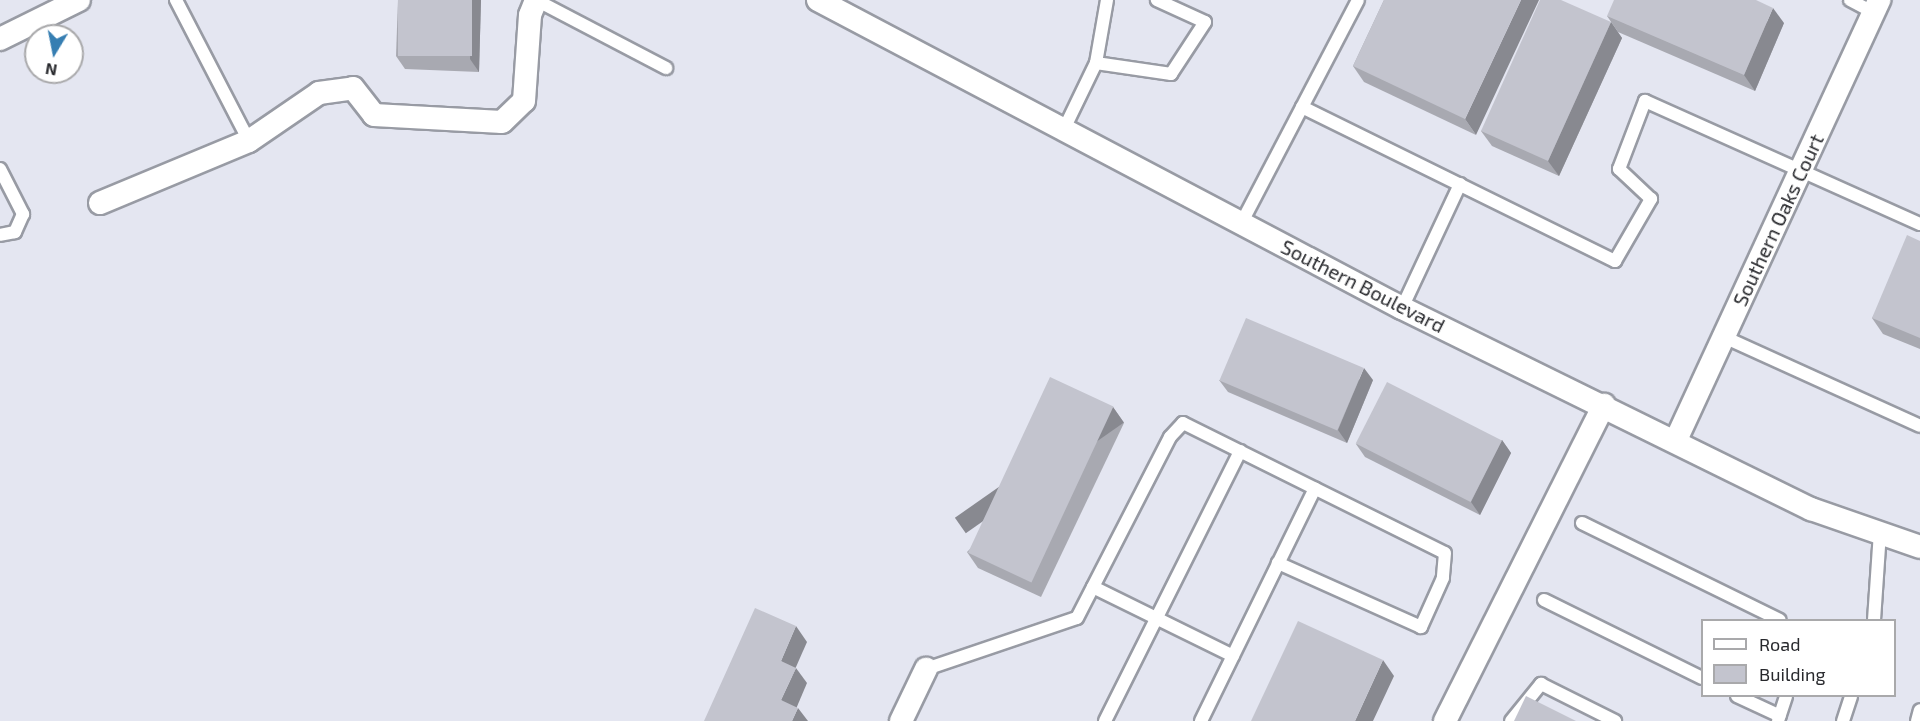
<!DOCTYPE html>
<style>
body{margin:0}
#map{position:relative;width:1920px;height:721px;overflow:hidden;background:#e4e6f1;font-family:"Exo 2",sans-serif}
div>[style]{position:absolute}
.roads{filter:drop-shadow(2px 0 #989ba4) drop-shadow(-2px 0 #989ba4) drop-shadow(0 2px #989ba4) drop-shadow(0 -2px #989ba4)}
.service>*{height:12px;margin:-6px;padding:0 6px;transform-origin:6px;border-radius:6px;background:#fff}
.minor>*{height:22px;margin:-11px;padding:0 11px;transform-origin:11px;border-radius:11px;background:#fff}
.wall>*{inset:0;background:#a8a9b1}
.shaded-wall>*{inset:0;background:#888990;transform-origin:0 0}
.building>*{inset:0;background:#c3c4ce;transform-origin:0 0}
span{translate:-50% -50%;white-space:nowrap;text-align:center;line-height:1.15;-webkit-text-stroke:4.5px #fff;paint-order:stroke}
.street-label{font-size:20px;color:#27282c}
.legend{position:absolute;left:1701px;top:619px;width:195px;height:78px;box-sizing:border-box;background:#fff;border:2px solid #a9a9ab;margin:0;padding:8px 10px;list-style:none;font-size:18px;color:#27282c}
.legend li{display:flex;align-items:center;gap:12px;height:30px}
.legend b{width:30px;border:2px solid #a9a9ab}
.north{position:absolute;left:24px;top:24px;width:60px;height:60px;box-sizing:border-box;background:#fff;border:2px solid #a9a9ab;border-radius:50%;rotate:190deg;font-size:16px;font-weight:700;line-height:24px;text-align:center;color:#27282c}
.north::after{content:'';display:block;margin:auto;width:21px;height:27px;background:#367eb2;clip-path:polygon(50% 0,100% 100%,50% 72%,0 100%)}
</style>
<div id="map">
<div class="roads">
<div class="service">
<i style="left:176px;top:0;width:159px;rotate:62.6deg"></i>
<i style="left:536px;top:0;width:147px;rotate:27.6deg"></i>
<i style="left:1850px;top:0;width:26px;rotate:28deg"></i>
<i style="left:1096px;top:63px;width:76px;rotate:8.3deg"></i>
<i style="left:1171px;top:74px;width:62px;rotate:-56.8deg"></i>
<i style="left:1205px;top:22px;width:53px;rotate:-155.4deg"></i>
<i style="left:1302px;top:107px;width:349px;rotate:26.2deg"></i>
<i style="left:1615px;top:261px;width:72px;rotate:-59.9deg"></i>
<i style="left:1651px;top:199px;width:44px;rotate:-136.8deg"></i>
<i style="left:1619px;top:169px;width:73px;rotate:-69.1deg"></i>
<i style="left:1645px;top:101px;width:301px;rotate:24.1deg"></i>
<i style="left:1065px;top:127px;width:71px;rotate:-64.2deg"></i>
<i style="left:1096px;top:63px;width:64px;rotate:-80.1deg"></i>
<i style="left:0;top:169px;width:51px;rotate:62.9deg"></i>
<i style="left:23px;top:214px;width:20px;rotate:114deg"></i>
<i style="left:15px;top:232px;width:15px;rotate:169deg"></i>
<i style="left:1242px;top:222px;width:250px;rotate:-62.4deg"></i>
<i style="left:1402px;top:308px;width:137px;rotate:-64.9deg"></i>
<i style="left:1724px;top:337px;width:215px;rotate:24.4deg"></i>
<i style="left:1582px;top:523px;width:220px;rotate:26.1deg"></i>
<i style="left:1093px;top:587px;width:156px;rotate:26.2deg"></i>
<i style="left:1544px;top:600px;width:176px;rotate:26.3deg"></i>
<i style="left:1874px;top:620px;width:87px;rotate:-86.1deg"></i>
<i style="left:926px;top:669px;width:159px;rotate:-18.7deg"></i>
<i style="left:1077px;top:618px;width:203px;rotate:-62.8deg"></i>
<i style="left:1170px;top:437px;width:19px;rotate:-47deg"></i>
<i style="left:1183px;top:423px;width:292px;rotate:26.4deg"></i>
<i style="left:1445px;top:553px;width:25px;rotate:95deg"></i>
<i style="left:1443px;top:578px;width:54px;rotate:114.2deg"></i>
<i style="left:1421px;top:627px;width:157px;rotate:-155.9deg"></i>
<i style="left:1737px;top:696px;width:47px;rotate:24.9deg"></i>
<i style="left:1105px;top:721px;width:302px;rotate:-63.4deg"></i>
<i style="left:1201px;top:721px;width:259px;rotate:-63.9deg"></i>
<i style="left:1511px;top:721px;width:48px;rotate:-51deg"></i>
<i style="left:1541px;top:684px;width:83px;rotate:26.6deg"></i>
<i style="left:1778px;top:721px;width:26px;rotate:-72deg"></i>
<i style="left:1843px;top:721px;width:26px;rotate:-72deg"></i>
<i style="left:1917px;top:721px;width:11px;rotate:-75deg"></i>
</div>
<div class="minor">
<i style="left:818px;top:0;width:660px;rotate:27.81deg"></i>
<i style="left:1402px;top:308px;width:456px;rotate:26.2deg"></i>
<i style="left:1811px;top:509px;width:115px;rotate:19.2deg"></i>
<i style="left:0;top:39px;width:88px;rotate:-26.3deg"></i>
<i style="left:100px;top:203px;width:161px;rotate:-22.6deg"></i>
<i style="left:249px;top:141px;width:85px;rotate:-34.4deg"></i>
<i style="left:319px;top:93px;width:34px;rotate:-8deg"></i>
<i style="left:353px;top:88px;width:34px;rotate:52deg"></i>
<i style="left:374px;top:115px;width:128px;rotate:3.1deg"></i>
<i style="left:502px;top:122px;width:30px;rotate:-44deg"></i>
<i style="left:524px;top:101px;width:86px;rotate:-86deg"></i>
<i style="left:530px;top:15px;width:16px;rotate:-68deg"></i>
<i style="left:1676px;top:440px;width:485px;rotate:-65.2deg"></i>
<i style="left:901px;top:721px;width:58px;rotate:-64.3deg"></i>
<i style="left:1445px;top:721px;width:354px;rotate:-63.3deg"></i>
</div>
</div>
<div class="wall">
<i style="clip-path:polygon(398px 0,481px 0,479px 72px,405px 69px,396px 56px)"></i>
<i style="clip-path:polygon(1384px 0,1476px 135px,1364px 82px,1353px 66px)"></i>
<i style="clip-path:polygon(1607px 16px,1784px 23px,1755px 91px,1618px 32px)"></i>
<i style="clip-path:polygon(1611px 22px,1622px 38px,1559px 176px,1492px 146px,1481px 131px)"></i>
<i style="clip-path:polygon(1920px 241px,1920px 349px,1883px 334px,1872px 318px)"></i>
<i style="clip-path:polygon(1219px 380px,1373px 380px,1347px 443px,1228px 392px)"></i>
<i style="clip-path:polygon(1113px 407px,1124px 423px,1041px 597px,978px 568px,967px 552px)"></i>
<i style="clip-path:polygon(1502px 440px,1511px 453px,1480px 515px,1365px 457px,1356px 444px)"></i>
</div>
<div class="shaded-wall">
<i style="clip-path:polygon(472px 0,481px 0,479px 72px,470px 59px)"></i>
<i style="clip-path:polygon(1521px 0,1539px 0,1476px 135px,1465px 119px)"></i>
<i style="clip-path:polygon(1773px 8px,1784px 23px,1755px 91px,1744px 75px)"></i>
<i style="clip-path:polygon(1611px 22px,1622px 38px,1559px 176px,1548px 161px)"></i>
<i style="clip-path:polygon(1364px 368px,1373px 380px,1347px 443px,1338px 430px)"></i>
<i style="left:1113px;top:407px;width:19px;height:193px;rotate:55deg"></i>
<i style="clip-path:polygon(1502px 440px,1511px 453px,1480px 515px,1471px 502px)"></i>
<i style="clip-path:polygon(796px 626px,807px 642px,792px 676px,781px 661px)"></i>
<i style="clip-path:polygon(1383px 660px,1394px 676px,1373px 721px,1355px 721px)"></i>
<i style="clip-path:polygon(796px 668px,807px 683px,793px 716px,781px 700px)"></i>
<i style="clip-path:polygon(798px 708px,808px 721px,792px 721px)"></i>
</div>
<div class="building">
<i style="left:398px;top:0;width:74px;height:56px"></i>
<i style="clip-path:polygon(1384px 0,1521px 0,1465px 119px,1353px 66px)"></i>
<i style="clip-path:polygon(1540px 0,1561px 0,1611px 22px,1548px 161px,1481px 131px)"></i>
<i style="clip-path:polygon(1614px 0,1756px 0,1773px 8px,1744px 75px,1607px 16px)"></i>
<i style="clip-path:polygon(1907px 235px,1920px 241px,1920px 338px,1872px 318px)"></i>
<i style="left:1246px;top:318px;width:128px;height:68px;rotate:23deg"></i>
<i style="left:1050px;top:377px;width:70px;height:194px;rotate:25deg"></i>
<i style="left:1387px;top:382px;width:129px;height:69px;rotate:27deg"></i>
<i style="clip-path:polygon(755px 608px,796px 626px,781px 661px,796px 668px,781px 700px,798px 708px,792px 721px,704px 721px)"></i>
<i style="clip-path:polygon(1298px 621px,1383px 660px,1355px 721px,1251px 721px)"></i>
<i style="clip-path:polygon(1526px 696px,1576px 721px,1514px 721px)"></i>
</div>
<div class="street-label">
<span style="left:1778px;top:220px;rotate:-65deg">Southern Oaks Court</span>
<span style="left:1363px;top:286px;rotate:27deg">Southern Boulevard</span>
</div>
<ul class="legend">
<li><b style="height:8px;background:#fff"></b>Road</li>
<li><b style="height:16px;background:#c3c4ce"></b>Building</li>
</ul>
<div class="north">N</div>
</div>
